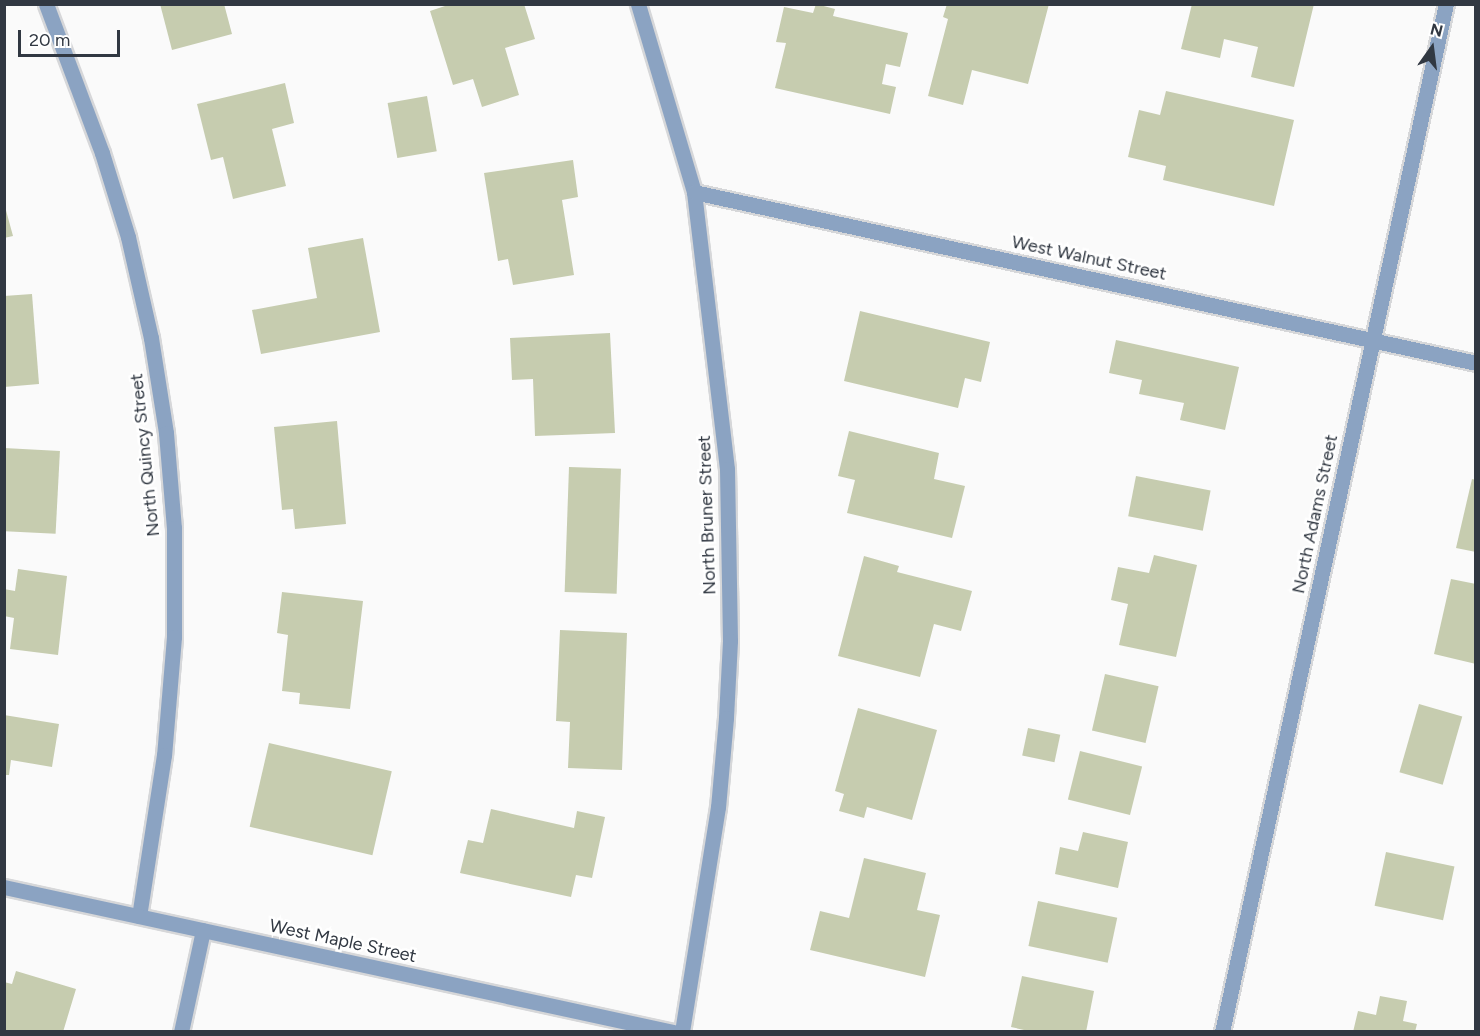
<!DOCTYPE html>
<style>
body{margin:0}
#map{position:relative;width:1480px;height:1036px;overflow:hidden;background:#fafafa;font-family:Figtree,sans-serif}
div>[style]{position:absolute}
.building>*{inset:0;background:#c6ccaf;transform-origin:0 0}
.roads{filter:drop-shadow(2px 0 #d6d7d9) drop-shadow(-2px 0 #d6d7d9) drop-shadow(0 2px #d6d7d9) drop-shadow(0 -2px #d6d7d9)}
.street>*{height:15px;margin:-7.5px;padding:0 7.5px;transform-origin:7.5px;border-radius:7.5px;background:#8ba3c2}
span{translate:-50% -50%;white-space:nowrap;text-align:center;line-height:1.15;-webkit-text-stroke:5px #fff;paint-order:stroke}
.street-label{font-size:18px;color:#313842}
.frame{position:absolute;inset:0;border:6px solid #313842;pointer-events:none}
.north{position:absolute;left:1402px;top:18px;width:60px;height:60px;-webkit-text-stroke:4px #fff;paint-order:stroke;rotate:14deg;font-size:16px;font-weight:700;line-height:24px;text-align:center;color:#313842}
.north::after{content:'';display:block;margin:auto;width:21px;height:27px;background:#313842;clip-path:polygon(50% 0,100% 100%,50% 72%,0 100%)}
.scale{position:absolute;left:18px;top:30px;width:102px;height:27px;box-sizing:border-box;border:3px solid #313842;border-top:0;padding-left:8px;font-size:18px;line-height:21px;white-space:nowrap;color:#313842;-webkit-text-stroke:4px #fff;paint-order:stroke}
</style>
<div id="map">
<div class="building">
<i style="clip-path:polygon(160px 4px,224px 4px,232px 34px,172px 50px)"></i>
<i style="clip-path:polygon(451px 4px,524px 4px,535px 39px,505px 48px,519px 95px,482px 107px,473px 79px,453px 85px,430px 11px)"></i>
<i style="clip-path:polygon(816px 4px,835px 9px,833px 16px,908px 33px,900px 67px,886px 64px,882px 84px,896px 87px,890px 114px,775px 88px,786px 43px,776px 42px,784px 7px,813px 13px)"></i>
<i style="clip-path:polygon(947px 4px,1049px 4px,1028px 84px,972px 70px,963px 105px,928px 96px,948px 19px,943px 17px)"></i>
<i style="clip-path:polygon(1192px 4px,1314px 4px,1294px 87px,1251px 77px,1258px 47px,1224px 39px,1220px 58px,1181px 49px)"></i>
<i style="clip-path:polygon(285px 83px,294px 123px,272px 129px,286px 186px,233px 199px,223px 157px,211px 160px,197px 104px)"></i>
<i style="clip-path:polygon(1166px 91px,1294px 120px,1274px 206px,1163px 180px,1166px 166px,1128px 157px,1139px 110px,1160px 115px)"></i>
<i style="left:427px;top:96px;width:56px;height:40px;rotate:80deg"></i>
<i style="clip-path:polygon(573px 160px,578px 197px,562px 200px,574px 275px,513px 285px,508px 259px,498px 261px,484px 173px)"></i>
<i style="clip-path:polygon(4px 203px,13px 236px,4px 238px)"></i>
<i style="clip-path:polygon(363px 238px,380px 332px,261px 354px,252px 310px,317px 298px,308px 248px)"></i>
<i style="clip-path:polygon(32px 294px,39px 384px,4px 387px,4px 296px)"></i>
<i style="clip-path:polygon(860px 311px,990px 342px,981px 382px,965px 378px,958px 408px,844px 381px)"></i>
<i style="clip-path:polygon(610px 333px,615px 433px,535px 436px,533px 379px,512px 380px,510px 338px)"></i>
<i style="clip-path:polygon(1116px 340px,1239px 367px,1225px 430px,1180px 420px,1184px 403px,1139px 394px,1142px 380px,1109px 373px)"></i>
<i style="clip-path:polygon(337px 421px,346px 524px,295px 529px,293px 509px,282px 510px,274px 427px)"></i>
<i style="clip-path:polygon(849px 431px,939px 453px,934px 479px,965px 486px,952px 538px,847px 513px,855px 480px,838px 476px)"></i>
<i style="left:4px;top:448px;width:56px;height:83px;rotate:3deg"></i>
<i style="left:569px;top:467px;width:52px;height:125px;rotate:2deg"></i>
<i style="left:1136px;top:476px;width:76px;height:41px;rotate:11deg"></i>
<i style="clip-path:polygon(1472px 479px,1476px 480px,1476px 552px,1456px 548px)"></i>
<i style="clip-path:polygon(1154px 555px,1197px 565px,1176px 657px,1119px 645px,1128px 604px,1111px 600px,1118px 567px,1149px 573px)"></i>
<i style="clip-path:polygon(864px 556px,899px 566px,897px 572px,972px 591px,961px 631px,934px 624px,920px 677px,838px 656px)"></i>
<i style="clip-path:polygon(18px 569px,67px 576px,58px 655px,10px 649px,14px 618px,4px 616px,4px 589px,15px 591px)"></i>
<i style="clip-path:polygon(1451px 579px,1476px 584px,1476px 664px,1434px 654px)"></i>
<i style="clip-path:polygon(282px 592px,363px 601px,350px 709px,299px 704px,300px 693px,282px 691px,288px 635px,277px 633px)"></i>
<i style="clip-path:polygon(560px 630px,627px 633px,622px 770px,568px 768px,570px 722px,556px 721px)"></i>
<i style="left:1105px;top:674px;width:55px;height:58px;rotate:13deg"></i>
<i style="left:1419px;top:704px;width:45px;height:71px;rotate:16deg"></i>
<i style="clip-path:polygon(858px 708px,937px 730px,912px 820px,867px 807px,864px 818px,839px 811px,844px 794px,835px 791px)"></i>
<i style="clip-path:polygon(4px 715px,59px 724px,52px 767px,11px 760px,9px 775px,4px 775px)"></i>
<i style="left:1028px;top:728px;width:33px;height:28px;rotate:12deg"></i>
<i style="left:269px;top:743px;width:126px;height:86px;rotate:13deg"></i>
<i style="left:1080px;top:751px;width:64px;height:50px;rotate:14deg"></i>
<i style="clip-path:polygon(491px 809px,574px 828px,577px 811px,605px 817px,592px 878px,576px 875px,571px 897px,460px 873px,468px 840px,483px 843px)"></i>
<i style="clip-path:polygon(1083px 832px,1128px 842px,1118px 888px,1055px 874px,1060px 847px,1078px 851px)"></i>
<i style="left:1386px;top:852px;width:70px;height:55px;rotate:12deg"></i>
<i style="clip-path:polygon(864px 858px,926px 873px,917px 910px,940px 915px,925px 977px,810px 950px,820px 911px,849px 918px)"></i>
<i style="left:1038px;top:901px;width:81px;height:46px;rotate:12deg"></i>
<i style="clip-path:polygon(16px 971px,76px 989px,63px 1032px,4px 1032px,4px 982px,12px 984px)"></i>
<i style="clip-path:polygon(1022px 976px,1094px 991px,1086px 1032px,1033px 1032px,1011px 1027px)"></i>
<i style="clip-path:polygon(1380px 996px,1407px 1001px,1403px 1021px,1417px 1024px,1415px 1032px,1353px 1032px,1358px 1011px,1376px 1015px)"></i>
</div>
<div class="roads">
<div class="street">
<i style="left:46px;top:4px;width:159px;rotate:69.4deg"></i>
<i style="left:102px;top:153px;width:88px;rotate:72.8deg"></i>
<i style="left:128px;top:237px;width:104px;rotate:77.2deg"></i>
<i style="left:151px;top:338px;width:96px;rotate:81deg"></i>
<i style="left:166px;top:433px;width:95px;rotate:85.2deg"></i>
<i style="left:174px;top:528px;width:109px;rotate:90deg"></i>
<i style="left:174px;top:637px;width:118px;rotate:94.8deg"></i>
<i style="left:164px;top:755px;width:163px;rotate:98.8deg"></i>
<i style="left:638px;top:4px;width:196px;rotate:73.4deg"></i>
<i style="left:694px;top:192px;width:279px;rotate:83.2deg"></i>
<i style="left:727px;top:469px;width:172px;rotate:89deg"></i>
<i style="left:730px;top:641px;width:77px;rotate:93deg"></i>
<i style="left:726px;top:718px;width:89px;rotate:95.1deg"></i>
<i style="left:718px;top:807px;width:228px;rotate:99.1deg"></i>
<i style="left:694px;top:192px;width:800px;rotate:12.33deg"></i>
<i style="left:4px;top:887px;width:685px;rotate:12.23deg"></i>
<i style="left:181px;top:1032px;width:104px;rotate:-77.8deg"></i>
<i style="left:1222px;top:1032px;width:1052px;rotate:-77.71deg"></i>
</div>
</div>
<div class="street-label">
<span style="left:1089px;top:258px;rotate:12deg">West Walnut Street</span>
<span style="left:145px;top:455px;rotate:-96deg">North Quincy Street</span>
<span style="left:1315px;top:514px;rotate:-78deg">North Adams Street</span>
<span style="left:707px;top:515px;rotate:-92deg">North Bruner Street</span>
<span style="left:343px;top:941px;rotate:12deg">West Maple Street</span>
</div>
<div class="frame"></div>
<div class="north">N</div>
<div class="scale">20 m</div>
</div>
